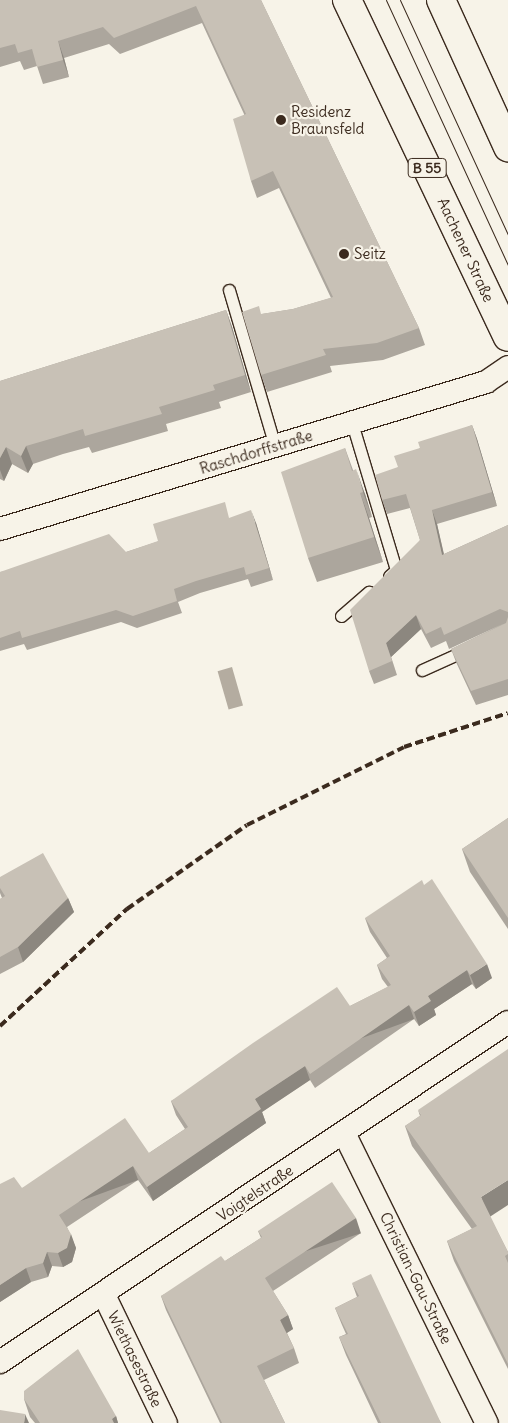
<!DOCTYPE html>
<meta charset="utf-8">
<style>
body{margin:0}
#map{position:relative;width:508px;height:1423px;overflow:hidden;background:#f7f3e8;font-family:Delius,sans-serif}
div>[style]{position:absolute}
.water>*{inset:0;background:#b4aca0;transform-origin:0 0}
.roads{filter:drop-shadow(1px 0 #3b2a1e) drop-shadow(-1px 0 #3b2a1e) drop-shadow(0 1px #3b2a1e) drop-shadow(0 -1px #3b2a1e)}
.lane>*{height:11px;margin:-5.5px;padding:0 5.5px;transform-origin:5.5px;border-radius:5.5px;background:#f7f3e8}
.street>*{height:22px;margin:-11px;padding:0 11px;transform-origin:11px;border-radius:11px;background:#f7f3e8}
.primary>*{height:28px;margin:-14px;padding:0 14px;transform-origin:14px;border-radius:14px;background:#f7f3e8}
.tram>*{height:1px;margin:-0.5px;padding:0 0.5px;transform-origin:0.5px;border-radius:0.5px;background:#3b2a1e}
.rail>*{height:4px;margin-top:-2px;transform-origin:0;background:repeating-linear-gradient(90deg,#3b2a1e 0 8px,transparent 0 12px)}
.wall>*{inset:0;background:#aca69d}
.shaded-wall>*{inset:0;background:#8c877f;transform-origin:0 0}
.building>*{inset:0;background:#c8c1b6}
.dots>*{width:14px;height:14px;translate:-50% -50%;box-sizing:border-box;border:2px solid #f7f3e8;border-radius:50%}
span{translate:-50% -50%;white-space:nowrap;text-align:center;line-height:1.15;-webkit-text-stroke:4.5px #f7f3e8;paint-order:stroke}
.shield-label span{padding:1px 4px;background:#f7f3e8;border:1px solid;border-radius:4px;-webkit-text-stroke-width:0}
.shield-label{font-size:14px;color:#3b2a1e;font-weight:700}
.poi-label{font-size:15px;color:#3b2a1e}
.left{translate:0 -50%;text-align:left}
.street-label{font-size:15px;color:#3b2a1e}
</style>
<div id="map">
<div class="water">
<i style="left:232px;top:667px;width:40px;height:15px;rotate:74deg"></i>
</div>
<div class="roads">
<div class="lane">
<i style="left:229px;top:290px;width:163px;rotate:73.6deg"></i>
<i style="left:352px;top:423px;width:153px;rotate:73.3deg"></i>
<i style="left:396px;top:570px;width:9px;rotate:139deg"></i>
<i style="left:341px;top:616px;width:37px;rotate:-41deg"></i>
<i style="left:422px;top:670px;width:48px;rotate:-24.4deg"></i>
</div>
<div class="street">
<i style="left:0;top:529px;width:508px;rotate:-16.83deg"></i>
<i style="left:486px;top:382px;width:27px;rotate:-34deg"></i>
<i style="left:344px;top:1133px;width:323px;rotate:63.8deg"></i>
<i style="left:104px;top:1295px;width:142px;rotate:64.2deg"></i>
<i style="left:0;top:1362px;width:611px;rotate:-33.79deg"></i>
</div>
<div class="primary">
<i style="left:347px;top:0;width:373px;rotate:64.5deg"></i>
<i style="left:441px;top:0;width:162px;rotate:65.5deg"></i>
</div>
</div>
<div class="tram">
<i style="left:386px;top:0;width:292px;rotate:65.3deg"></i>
<i style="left:400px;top:0;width:259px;rotate:65.3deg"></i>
</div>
<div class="rail">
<i style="left:0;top:1026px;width:173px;rotate:-42.7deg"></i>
<i style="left:127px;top:909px;width:146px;rotate:-35deg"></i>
<i style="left:247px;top:825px;width:175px;rotate:-26.4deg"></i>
<i style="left:404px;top:747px;width:109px;rotate:-18.1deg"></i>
</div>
<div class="wall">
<i style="clip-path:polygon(0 0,261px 0,419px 328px,425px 345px,383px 360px,330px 366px,332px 372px,267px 392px,261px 375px,262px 314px,293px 309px,331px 298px,279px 188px,257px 198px,251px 181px,244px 114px,202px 23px,120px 54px,109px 44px,64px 58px,69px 77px,43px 84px,37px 66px,24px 70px,20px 61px,0 67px)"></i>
<i style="clip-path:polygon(226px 310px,232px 327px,251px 392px,219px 402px,221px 408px,166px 424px,168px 431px,92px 453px,89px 447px,63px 454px,33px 464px,28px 473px,12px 464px,4px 481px,0 479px,0 381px)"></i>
<i style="clip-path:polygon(472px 425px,477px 439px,497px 506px,437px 524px,444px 554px,508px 525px,508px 695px,476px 705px,456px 662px,451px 649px,505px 623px,449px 649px,446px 641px,431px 648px,421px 629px,391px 657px,397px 675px,374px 684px,369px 671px,420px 540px,410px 508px,387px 514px,382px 500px,398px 467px,420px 448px)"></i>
<i style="clip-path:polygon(345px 448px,353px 470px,365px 494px,372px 517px,369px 518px,383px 562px,317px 582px,308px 558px)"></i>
<i style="clip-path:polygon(230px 518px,256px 523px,273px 580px,251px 587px,248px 579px,200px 593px,178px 602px,182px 613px,137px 628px,121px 622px,27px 650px,24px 644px,0 651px,0 572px,126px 552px)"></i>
<i style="clip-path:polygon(508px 818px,508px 929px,470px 872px,462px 849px)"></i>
<i style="clip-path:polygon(0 877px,68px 898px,74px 912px,23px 962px,0 974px,0 899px,2px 898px,0 893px)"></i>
<i style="clip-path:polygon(365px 918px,492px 978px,476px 989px,472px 984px,434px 1009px,436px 1015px,419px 1026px,414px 1019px,315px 1088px,310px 1080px,262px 1112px,266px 1123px,153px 1201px,138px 1180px,67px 1227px,76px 1248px,72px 1262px,63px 1267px,52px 1266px,48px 1277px,31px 1282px,0 1302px,0 1184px,22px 1188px,149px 1153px,185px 1129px,176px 1115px,171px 1101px,350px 1006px,388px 987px,382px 979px,377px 965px,387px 958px,370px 932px)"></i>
<i style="clip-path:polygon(418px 1110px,490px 1217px,508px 1252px,508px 1369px,454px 1261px,447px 1241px,472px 1229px,412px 1146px,405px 1126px,420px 1116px)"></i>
<i style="clip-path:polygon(258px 1231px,361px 1233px,273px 1291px,288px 1315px,293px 1329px,287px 1333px,294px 1348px,299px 1363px,264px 1380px,285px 1423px,220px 1423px,166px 1310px,161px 1296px,225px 1261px,261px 1238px)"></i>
<i style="clip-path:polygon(352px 1283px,441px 1423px,378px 1423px,346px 1355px,339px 1337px,346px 1334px,342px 1325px,335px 1308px,357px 1297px)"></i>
<i style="clip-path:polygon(24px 1399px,116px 1416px,118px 1423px,35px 1423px,30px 1417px)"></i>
</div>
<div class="shaded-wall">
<i style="clip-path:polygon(58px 41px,64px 58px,69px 77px,63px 60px)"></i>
<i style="clip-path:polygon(226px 310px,232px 327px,251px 392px,245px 375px)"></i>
<i style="clip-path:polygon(472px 425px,477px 439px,497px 506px,492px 492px)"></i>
<i style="clip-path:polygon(26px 446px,33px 464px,28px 473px,21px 456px)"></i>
<i style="clip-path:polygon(6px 447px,12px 464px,4px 481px,0 470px,0 458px)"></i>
<i style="clip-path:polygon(356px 469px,365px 494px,372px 517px,363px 492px)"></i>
<i style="clip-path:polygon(360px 493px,369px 518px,383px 562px,374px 537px)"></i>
<i style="clip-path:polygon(251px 510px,256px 523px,273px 580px,269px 568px)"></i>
<i style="clip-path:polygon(432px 510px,437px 524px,447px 569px,442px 555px)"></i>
<i style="clip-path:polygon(416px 615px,421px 629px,391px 657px,397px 675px,386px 643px)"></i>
<i style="clip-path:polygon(68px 898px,74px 912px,23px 962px,18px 947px)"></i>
<i style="clip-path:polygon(487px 964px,492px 978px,476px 989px,470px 975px)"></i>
<i style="clip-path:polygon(467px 970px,472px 984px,434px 1009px,436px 1015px,419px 1026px,414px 1012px,428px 996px)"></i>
<i style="left:409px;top:1005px;width:15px;height:121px;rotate:70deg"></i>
<i style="clip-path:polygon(305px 1066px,310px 1080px,262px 1112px,266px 1123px,153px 1201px,147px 1187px,255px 1099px)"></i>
<i style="left:133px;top:1166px;width:15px;height:89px;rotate:70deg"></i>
<i style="clip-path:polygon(508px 1180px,508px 1205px,488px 1218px,481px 1197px)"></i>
<i style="left:356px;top:1218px;width:16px;height:109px;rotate:72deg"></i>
<i style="clip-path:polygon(71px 1234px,76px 1248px,72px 1262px,63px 1267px,58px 1253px)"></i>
<i style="clip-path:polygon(47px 1252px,52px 1266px,48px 1277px,43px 1263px)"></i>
<i style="clip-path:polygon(26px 1268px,31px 1282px,0 1302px,0 1285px)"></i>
<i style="clip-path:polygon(288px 1315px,293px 1329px,285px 1334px,280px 1320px)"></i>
<i style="clip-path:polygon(25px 1414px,29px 1423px,24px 1423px)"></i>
<i style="clip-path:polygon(116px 1416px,118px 1423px,113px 1423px,112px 1419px)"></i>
</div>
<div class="building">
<i style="clip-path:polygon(0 0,261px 0,419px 328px,377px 343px,323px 349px,326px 355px,261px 375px,242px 312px,259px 306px,261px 314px,293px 309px,333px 297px,273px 171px,251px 181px,233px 119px,246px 114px,196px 6px,114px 38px,103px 27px,58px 41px,63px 60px,37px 67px,32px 49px,18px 53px,15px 44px,0 48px)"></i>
<i style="clip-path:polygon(226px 310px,245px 375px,213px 385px,215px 390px,159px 407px,162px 414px,85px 436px,83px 429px,57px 437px,26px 446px,21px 456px,6px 447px,0 458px,0 381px)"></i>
<i style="clip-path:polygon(472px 425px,492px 492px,432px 510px,442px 555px,508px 525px,508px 612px,500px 609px,444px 635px,441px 627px,426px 634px,416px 615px,386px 643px,392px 661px,369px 671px,350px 610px,420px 540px,406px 494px,382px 500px,375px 475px,398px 467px,394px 456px,420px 448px,418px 442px)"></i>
<i style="clip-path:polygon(345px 448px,352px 471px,356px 469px,363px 492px,360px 493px,374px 537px,308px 558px,281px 472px)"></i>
<i style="clip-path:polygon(225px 502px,229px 518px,251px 510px,269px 568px,246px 575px,244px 567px,196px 581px,174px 589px,177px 601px,133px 616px,116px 610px,22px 638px,20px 631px,0 638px,0 572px,109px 534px,126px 552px,158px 541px,153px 524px)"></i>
<i style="clip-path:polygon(508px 617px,508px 679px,471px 691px,451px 649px,506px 623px)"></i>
<i style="clip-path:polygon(508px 818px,508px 918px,462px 849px)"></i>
<i style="clip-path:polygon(43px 853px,68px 898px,18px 947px,0 957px,0 899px,5px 896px,0 888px,0 877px)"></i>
<i style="clip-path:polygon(432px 879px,487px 964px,470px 975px,467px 970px,428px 996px,431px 1001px,414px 1012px,409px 1005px,310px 1074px,305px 1066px,255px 1099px,261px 1109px,147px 1187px,133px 1166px,59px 1215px,71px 1234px,67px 1248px,58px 1253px,47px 1252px,43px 1263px,26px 1268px,0 1285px,0 1184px,14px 1177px,22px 1188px,125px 1118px,149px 1153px,188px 1127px,171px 1101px,253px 1043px,337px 987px,350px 1006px,391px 985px,377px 965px,390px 956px,365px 918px,422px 880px,424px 885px)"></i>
<i style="clip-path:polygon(508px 1049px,508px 1180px,481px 1197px,508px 1252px,508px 1254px,505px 1256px,508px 1263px,508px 1364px,447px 1241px,477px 1226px,405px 1126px,421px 1115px,418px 1110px)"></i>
<i style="clip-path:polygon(332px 1182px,356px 1218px,265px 1278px,288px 1315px,280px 1320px,294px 1348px,257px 1366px,285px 1423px,222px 1423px,161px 1296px,221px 1256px,225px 1261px,262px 1237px,258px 1231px)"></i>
<i style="clip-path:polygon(371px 1274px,441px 1423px,381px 1423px,339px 1337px,348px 1334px,335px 1308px,359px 1296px,352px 1283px)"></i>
<i style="clip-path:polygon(78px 1349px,116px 1416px,112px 1419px,114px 1423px,40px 1423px,24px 1399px,24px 1391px)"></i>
<i style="clip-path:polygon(0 1410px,25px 1414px,24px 1423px,0 1423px)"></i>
</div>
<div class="dots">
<i style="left:281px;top:120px;background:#3b2a1e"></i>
<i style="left:344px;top:254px;background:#3b2a1e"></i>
</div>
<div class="shield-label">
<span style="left:427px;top:168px">B 55</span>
</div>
<div class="poi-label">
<span class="left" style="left:291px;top:120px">Residenz<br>Braunsfeld</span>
<span class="left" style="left:354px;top:254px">Seitz</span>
</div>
<div class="street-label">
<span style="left:466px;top:250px;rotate:65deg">Aachener Straße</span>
<span style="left:256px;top:452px;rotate:-17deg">Raschdorffstraße</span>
<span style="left:255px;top:1193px;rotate:-34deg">Voigtelstraße</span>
<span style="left:416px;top:1278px;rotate:64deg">Christian-Gau-Straße</span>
<span style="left:135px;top:1359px;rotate:64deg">Wiethasestraße</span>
</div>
</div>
